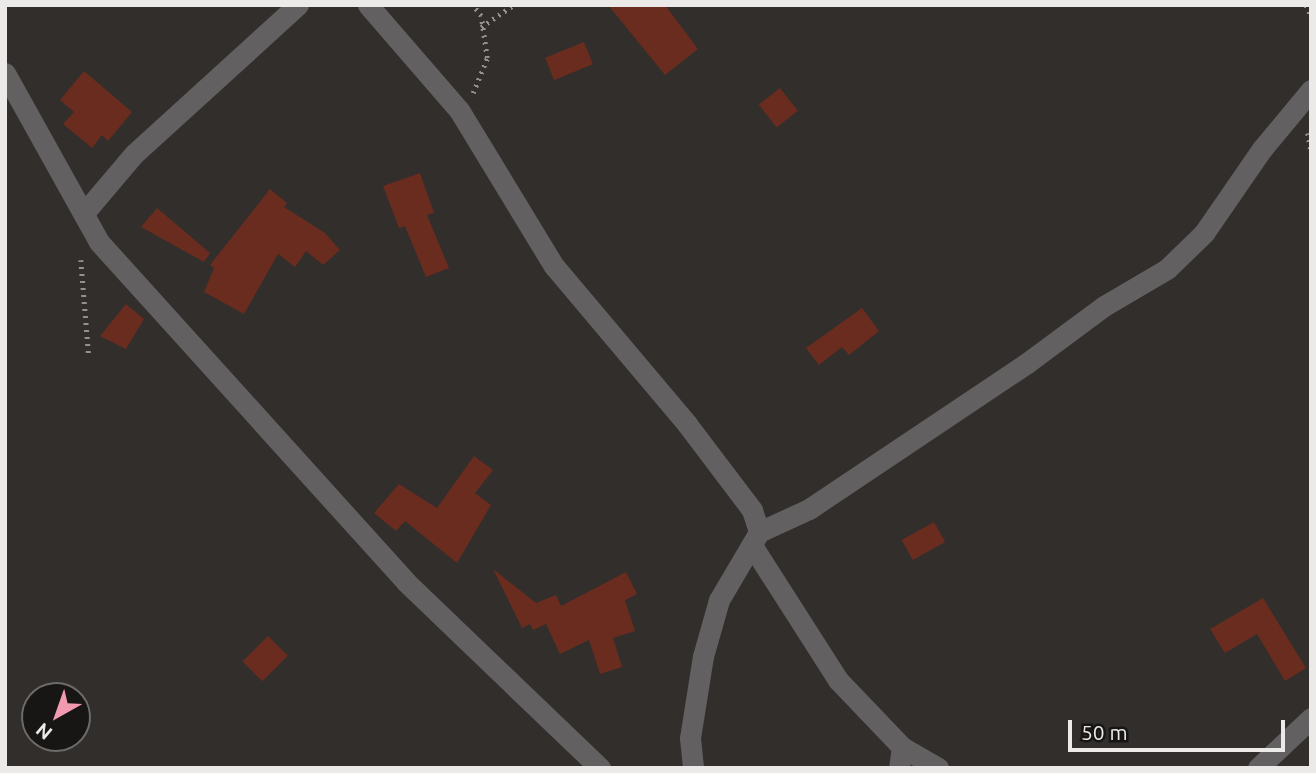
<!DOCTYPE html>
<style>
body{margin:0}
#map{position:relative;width:1316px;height:773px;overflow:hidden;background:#312e2c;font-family:Ubuntu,sans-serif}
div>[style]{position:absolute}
.building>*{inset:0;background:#6a2c1f;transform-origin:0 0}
.path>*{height:4.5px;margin-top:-2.25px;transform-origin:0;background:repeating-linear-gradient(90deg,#93908e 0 2px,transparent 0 7px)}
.street>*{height:21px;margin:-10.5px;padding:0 10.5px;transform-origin:10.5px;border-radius:10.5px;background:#626060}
span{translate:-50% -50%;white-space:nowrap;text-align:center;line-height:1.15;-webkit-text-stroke:6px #171615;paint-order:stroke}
.frame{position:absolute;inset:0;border:7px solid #eceae8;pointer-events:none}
.north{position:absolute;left:21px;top:682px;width:70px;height:70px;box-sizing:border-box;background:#171615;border:2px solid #6c6b69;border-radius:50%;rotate:220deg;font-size:19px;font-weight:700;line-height:28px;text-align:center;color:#eceae8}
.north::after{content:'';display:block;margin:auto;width:24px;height:32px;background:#f29aaf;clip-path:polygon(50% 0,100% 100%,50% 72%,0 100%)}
.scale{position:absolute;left:1068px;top:720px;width:217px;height:32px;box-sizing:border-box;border:4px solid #eceae8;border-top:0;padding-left:9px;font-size:21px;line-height:24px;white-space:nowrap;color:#eceae8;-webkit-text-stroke:5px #171615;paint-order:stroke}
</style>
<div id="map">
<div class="building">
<i style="clip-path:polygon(608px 5px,665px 5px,698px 49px,665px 75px)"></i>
<i style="left:584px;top:42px;width:24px;height:42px;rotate:68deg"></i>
<i style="clip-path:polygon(84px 71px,132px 112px,108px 141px,102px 135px,92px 148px,63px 124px,74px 112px,60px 100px)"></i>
<i style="left:780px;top:88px;width:29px;height:27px;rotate:52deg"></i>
<i style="clip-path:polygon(420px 173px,434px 213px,427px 215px,449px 268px,426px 277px,405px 226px,399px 228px,383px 186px)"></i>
<i style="clip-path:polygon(270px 189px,287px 203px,284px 207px,325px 233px,340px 250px,323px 265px,306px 251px,295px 267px,278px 254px,244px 314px,204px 292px,214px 268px,210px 265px)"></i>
<i style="clip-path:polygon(157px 208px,210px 253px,204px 262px,141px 227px)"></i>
<i style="clip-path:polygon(126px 304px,144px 319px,126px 349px,100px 336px)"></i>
<i style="clip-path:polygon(862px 308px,879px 331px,849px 355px,842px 347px,819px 365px,806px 348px)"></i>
<i style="clip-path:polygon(474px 456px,493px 470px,475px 493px,491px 505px,457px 563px,405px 521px,396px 531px,374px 513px,399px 484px,437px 508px)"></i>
<i style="left:934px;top:522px;width:23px;height:37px;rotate:61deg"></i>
<i style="clip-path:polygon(493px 569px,536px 603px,556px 595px,561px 606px,626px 572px,637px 594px,625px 600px,635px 631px,613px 638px,622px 667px,600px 674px,589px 640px,560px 654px,546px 624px,533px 630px,530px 624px,522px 628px)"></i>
<i style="clip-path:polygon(1263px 598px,1306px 668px,1285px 681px,1257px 634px,1225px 653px,1210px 629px)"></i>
<i style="left:268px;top:636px;width:28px;height:36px;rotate:45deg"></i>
</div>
<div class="path">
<i style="left:1306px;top:5px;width:12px;rotate:66deg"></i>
<i style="left:481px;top:27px;width:40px;rotate:-34deg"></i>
<i style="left:473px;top:93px;width:38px;rotate:-68deg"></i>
<i style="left:487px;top:58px;width:42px;rotate:-98.1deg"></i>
<i style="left:481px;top:16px;width:14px;rotate:-126deg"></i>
<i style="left:1308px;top:133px;width:19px;rotate:81deg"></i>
<i style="left:81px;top:260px;width:97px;rotate:85.3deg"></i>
</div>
<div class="street">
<i style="left:368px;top:5px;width:139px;rotate:49.1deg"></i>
<i style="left:459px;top:110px;width:183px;rotate:58.7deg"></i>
<i style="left:554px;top:266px;width:207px;rotate:49.9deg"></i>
<i style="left:687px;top:424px;width:108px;rotate:52.9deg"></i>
<i style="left:752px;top:510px;width:23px;rotate:72deg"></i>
<i style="left:759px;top:532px;width:79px;rotate:120.5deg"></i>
<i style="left:719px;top:600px;width:58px;rotate:105.9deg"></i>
<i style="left:703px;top:656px;width:83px;rotate:99deg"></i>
<i style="left:690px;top:738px;width:30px;rotate:84deg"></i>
<i style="left:5px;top:73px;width:193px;rotate:60.9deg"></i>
<i style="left:99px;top:242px;width:458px;rotate:47.9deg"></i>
<i style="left:406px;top:582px;width:269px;rotate:43.8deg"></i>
<i style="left:84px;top:213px;width:77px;rotate:-49.7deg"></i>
<i style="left:134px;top:154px;width:222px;rotate:-42.3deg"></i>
<i style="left:759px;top:532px;width:55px;rotate:-24.7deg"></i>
<i style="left:809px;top:509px;width:262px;rotate:-33.8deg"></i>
<i style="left:1027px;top:363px;width:96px;rotate:-36.5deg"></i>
<i style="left:1104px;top:306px;width:73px;rotate:-30.4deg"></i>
<i style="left:1167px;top:269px;width:52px;rotate:-44.2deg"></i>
<i style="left:1204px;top:233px;width:102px;rotate:-55.4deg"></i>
<i style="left:1262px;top:149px;width:77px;rotate:-50.3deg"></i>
<i style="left:753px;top:547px;width:158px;rotate:57.4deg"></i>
<i style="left:838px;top:680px;width:93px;rotate:46.3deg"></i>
<i style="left:902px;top:747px;width:21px;rotate:98deg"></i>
<i style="left:902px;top:747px;width:42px;rotate:30.3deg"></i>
<i style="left:1258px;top:768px;width:73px;rotate:-43.3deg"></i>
</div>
<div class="frame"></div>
<div class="north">N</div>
<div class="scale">50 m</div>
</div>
